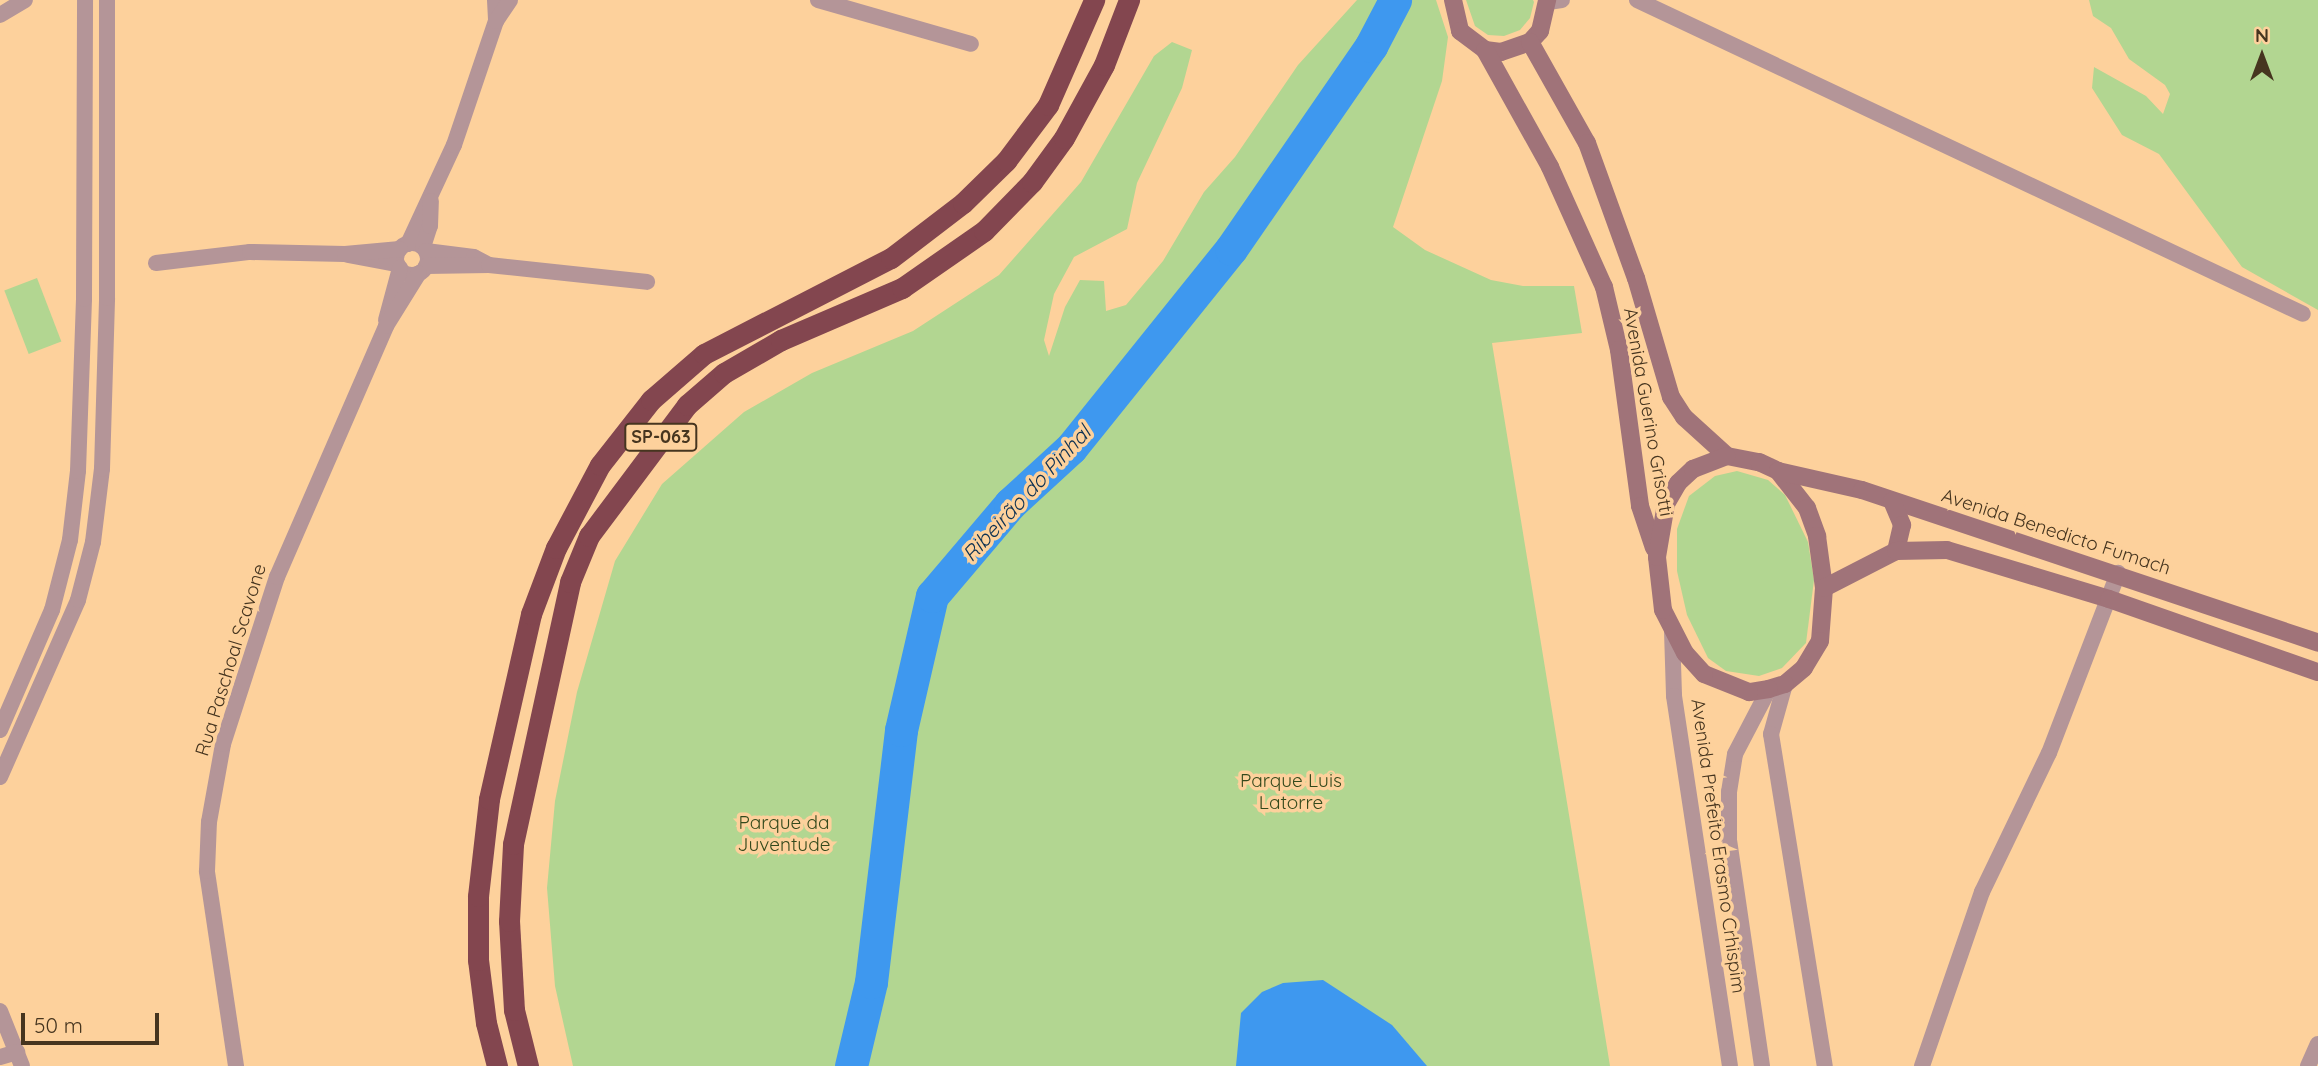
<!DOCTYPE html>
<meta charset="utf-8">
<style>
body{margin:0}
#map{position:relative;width:2318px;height:1066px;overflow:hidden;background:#fdd19c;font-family:Quicksand,sans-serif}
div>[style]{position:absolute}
.green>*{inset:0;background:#b2d691;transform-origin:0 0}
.water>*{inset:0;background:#3e98ef}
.river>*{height:33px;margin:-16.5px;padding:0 16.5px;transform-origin:16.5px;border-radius:16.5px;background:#3e98ef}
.minor>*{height:16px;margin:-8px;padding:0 8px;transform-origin:8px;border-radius:8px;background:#b49598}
.minor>.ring{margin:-8px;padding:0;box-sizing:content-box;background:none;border:16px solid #b49598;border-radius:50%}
.secondary>*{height:18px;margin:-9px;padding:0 9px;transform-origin:9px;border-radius:9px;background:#a07379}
.motorway>*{height:21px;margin:-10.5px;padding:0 10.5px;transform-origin:10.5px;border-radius:10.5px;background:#83464f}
span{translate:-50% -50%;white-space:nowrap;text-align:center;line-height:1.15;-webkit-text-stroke:7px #fdd19c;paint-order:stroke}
.shield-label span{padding:2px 5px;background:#fdd19c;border:2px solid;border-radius:5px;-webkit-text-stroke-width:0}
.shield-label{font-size:18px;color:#46351f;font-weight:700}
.street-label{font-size:19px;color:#46351f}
.park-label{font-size:19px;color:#33491c}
.water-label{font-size:21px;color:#0c3052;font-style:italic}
.north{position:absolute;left:2227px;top:21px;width:70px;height:70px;-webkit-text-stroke:5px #fdd19c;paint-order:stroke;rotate:0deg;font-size:19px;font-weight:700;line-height:28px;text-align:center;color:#46351f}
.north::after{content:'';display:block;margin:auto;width:24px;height:32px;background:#46351f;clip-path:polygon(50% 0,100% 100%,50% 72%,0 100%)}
.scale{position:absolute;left:21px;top:1013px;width:138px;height:32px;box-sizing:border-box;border:4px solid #46351f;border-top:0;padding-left:9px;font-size:21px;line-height:24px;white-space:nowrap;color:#46351f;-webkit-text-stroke:5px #fdd19c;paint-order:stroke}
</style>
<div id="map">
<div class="green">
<i style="clip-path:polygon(1357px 0,1436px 0,1448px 37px,1442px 81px,1393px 227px,1425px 250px,1491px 280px,1523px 286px,1574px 286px,1582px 333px,1492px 343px,1610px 1066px,573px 1066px,555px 986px,547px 888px,555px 801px,577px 692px,615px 561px,662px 484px,744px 412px,812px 373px,913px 331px,999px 275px,1081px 182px,1154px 56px,1172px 42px,1192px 50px,1182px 88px,1137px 183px,1127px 229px,1074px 257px,1054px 294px,1044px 340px,1049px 356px,1065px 307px,1080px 280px,1104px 281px,1106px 311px,1126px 305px,1163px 261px,1204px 192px,1235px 157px,1298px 65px)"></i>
<i style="clip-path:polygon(1466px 0,1533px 0,1534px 2px,1530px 18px,1520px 30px,1504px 36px,1488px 35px,1475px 26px)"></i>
<i style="clip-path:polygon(2089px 0,2318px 0,2318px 310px,2242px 267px,2159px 154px,2122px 135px,2092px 88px,2094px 67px,2146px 96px,2163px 114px,2170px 94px,2165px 85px,2129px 59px,2111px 28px,2093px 16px)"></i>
<i style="left:37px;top:278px;width:68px;height:35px;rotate:69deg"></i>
<i style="clip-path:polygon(1737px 471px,1768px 480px,1785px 495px,1808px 542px,1814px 580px,1806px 643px,1782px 668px,1759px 676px,1726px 671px,1708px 658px,1687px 615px,1677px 571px,1677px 529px,1689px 496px,1715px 476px)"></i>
</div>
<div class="water">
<i style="clip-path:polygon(1323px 980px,1392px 1025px,1427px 1066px,1236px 1066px,1241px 1013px,1262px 992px,1283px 983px)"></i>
</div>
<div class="river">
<i style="left:851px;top:1066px;width:86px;rotate:-76.6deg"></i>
<i style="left:871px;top:982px;width:254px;rotate:-83.2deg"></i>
<i style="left:901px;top:730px;width:138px;rotate:-77deg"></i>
<i style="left:932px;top:596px;width:121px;rotate:-49.7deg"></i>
<i style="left:1010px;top:504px;width:83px;rotate:-42.6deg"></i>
<i style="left:1071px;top:448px;width:255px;rotate:-51.2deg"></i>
<i style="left:1231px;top:249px;width:247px;rotate:-55.4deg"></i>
<i style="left:1371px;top:46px;width:52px;rotate:-62.4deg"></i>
</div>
<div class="minor">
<i style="left:495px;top:0;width:21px;rotate:87deg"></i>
<i style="left:818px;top:0;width:159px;rotate:16deg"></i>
<i style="left:1637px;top:0;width:736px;rotate:25.24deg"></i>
<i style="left:1548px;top:2px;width:14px;rotate:-8deg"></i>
<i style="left:0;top:15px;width:29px;rotate:-31deg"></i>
<i class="ring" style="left:396px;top:243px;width:16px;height:16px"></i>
<i style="left:408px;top:244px;width:109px;rotate:-65.1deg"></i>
<i style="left:454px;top:145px;width:131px;rotate:-71.3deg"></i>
<i style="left:496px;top:21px;width:25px;rotate:-56deg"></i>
<i style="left:423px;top:247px;width:22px;rotate:-72deg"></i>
<i style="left:430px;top:226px;width:25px;rotate:-88deg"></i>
<i style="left:426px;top:251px;width:48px;rotate:7.1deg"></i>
<i style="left:474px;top:257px;width:15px;rotate:28deg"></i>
<i style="left:348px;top:255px;width:50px;rotate:10.4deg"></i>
<i style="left:156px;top:263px;width:95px;rotate:-6.7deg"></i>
<i style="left:250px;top:252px;width:95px;rotate:1.2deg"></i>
<i style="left:345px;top:254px;width:55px;rotate:-5.2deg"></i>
<i style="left:426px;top:266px;width:63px;rotate:-0.9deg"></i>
<i style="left:489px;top:265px;width:159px;rotate:6.1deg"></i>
<i style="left:386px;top:320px;width:54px;rotate:-74.9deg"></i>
<i style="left:1672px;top:631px;width:65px;rotate:88.2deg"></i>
<i style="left:1674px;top:696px;width:374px;rotate:81.4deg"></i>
<i style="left:1785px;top:684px;width:52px;rotate:105.6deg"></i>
<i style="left:1771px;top:734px;width:336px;rotate:80.8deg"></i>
<i style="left:0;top:730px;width:131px;rotate:-66.6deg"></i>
<i style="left:52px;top:610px;width:72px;rotate:-75.6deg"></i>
<i style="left:70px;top:540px;width:69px;rotate:-83.4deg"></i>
<i style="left:78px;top:471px;width:172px;rotate:-88deg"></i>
<i style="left:84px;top:299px;width:299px;rotate:-89.8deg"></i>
<i style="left:0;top:777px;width:193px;rotate:-66.2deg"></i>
<i style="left:78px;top:600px;width:60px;rotate:-75.5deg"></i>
<i style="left:93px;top:542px;width:74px;rotate:-83deg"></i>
<i style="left:102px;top:469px;width:171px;rotate:-88.3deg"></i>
<i style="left:107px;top:298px;width:298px;rotate:-90deg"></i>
<i style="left:0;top:1011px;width:59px;rotate:68.2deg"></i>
<i style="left:0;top:1057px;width:18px;rotate:-16deg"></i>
<i style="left:236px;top:1066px;width:197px;rotate:-98.5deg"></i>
<i style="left:207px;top:871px;width:49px;rotate:-87.7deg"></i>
<i style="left:209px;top:822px;width:79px;rotate:-79.8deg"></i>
<i style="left:223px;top:744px;width:176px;rotate:-72.1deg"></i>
<i style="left:277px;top:577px;width:274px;rotate:-66.5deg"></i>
<i style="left:386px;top:326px;width:62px;rotate:-58.1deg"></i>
<i style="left:1762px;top:1066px;width:227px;rotate:-98.3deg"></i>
<i style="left:1729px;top:841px;width:49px;rotate:-90deg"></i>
<i style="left:1729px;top:792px;width:38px;rotate:-81deg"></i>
<i style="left:1735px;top:754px;width:73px;rotate:-62.4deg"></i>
<i style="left:1922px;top:1066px;width:184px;rotate:-71deg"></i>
<i style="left:1982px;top:892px;width:154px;rotate:-64.3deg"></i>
<i style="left:2049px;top:753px;width:193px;rotate:-69deg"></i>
<i style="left:2308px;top:1066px;width:24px;rotate:-66deg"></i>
</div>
<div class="secondary">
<i style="left:1453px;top:0;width:32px;rotate:77deg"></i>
<i style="left:1460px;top:31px;width:31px;rotate:37deg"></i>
<i style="left:1485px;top:50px;width:16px;rotate:7deg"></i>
<i style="left:1501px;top:52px;width:31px;rotate:-19deg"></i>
<i style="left:1530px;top:42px;width:15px;rotate:-48deg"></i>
<i style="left:1540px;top:31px;width:32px;rotate:-77deg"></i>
<i style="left:1530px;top:42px;width:116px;rotate:60.6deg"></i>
<i style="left:1587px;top:143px;width:144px;rotate:70.1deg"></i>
<i style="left:1636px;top:278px;width:124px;rotate:73.6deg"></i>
<i style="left:1671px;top:397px;width:24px;rotate:57deg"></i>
<i style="left:1684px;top:417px;width:58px;rotate:42.2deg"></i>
<i style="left:1485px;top:50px;width:134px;rotate:60.9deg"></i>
<i style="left:1550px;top:167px;width:132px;rotate:65.8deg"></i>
<i style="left:1604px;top:287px;width:65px;rotate:76.6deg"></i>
<i style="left:1619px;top:350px;width:157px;rotate:82.3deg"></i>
<i style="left:1640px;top:506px;width:44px;rotate:71.6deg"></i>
<i style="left:1727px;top:456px;width:33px;rotate:11deg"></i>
<i style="left:1759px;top:462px;width:21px;rotate:25deg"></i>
<i style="left:1778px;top:471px;width:47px;rotate:51.9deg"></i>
<i style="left:1807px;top:508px;width:30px;rotate:70deg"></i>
<i style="left:1817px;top:536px;width:52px;rotate:82.3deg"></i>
<i style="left:1824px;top:588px;width:53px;rotate:94.3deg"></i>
<i style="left:1820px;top:641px;width:31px;rotate:121deg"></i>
<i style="left:1804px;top:668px;width:25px;rotate:140deg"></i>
<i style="left:1785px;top:684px;width:17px;rotate:163deg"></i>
<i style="left:1769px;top:689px;width:20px;rotate:171deg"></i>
<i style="left:1749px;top:692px;width:48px;rotate:-158.2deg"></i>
<i style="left:1704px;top:674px;width:28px;rotate:-132deg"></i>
<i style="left:1685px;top:653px;width:48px;rotate:-117.1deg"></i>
<i style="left:1663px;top:610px;width:53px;rotate:-96.5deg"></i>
<i style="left:1657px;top:557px;width:54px;rotate:-80.4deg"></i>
<i style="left:1666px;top:504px;width:24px;rotate:-60deg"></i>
<i style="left:1678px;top:483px;width:21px;rotate:-43deg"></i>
<i style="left:1693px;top:469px;width:36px;rotate:-21deg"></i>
<i style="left:1778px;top:471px;width:86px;rotate:12.7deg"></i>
<i style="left:1862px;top:490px;width:481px;rotate:18.5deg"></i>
<i style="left:1892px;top:501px;width:26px;rotate:67deg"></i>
<i style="left:1902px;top:525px;width:27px;rotate:103deg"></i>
<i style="left:1824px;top:588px;width:81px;rotate:-27.2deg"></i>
<i style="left:1896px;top:551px;width:51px;rotate:-1.1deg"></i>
<i style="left:1947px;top:550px;width:169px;rotate:16.8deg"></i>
<i style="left:2109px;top:599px;width:221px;rotate:19.3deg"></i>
</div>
<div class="motorway">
<i style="left:497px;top:1066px;width:44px;rotate:-104.3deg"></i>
<i style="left:486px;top:1023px;width:64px;rotate:-97.2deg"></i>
<i style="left:478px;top:960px;width:64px;rotate:-90deg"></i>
<i style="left:478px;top:896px;width:98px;rotate:-83.5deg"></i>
<i style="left:489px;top:799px;width:190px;rotate:-77.2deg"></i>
<i style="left:531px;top:614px;width:71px;rotate:-69.3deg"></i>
<i style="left:556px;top:548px;width:94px;rotate:-62.1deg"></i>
<i style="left:600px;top:465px;width:83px;rotate:-51.9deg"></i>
<i style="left:651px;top:400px;width:70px;rotate:-41deg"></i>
<i style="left:704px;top:354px;width:210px;rotate:-27.2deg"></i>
<i style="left:891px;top:258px;width:91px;rotate:-37.4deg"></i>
<i style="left:963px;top:203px;width:60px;rotate:-44.3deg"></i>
<i style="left:1006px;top:161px;width:70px;rotate:-53.1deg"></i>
<i style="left:1048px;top:105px;width:115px;rotate:-66.3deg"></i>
<i style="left:528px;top:1066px;width:58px;rotate:-104deg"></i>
<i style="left:514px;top:1010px;width:89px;rotate:-93.2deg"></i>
<i style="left:509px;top:921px;width:77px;rotate:-87deg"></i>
<i style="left:513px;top:844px;width:268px;rotate:-77.7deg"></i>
<i style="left:570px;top:582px;width:50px;rotate:-67.6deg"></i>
<i style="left:589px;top:536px;width:164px;rotate:-53.2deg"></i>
<i style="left:687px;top:405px;width:49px;rotate:-40.9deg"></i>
<i style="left:724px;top:373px;width:66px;rotate:-30.1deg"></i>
<i style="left:781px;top:340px;width:132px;rotate:-23.3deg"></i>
<i style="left:902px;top:288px;width:100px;rotate:-34.8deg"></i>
<i style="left:984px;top:231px;width:69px;rotate:-45.6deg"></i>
<i style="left:1032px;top:182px;width:54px;rotate:-54deg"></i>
<i style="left:1064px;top:138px;width:83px;rotate:-61.3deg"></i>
<i style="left:1104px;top:65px;width:70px;rotate:-69deg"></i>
</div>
<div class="shield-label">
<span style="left:661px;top:437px">SP-063</span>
</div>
<div class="street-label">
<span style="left:1648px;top:412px;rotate:80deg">Avenida Guerino Grisotti</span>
<span style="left:2056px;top:532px;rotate:18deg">Avenida Benedicto Fumach</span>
<span style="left:231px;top:660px;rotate:-73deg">Rua Paschoal Scavone</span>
<span style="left:1718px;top:846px;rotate:82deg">Avenida Prefeito Erasmo Crhispim</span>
</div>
<div class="park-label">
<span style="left:1291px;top:792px">Parque Luis<br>Latorre</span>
<span style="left:784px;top:834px">Parque da<br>Juventude</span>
</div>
<div class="water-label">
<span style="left:1026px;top:493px;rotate:-47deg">Ribeirão do Pinhal</span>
</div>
<div class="north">N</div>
<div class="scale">50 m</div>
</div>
